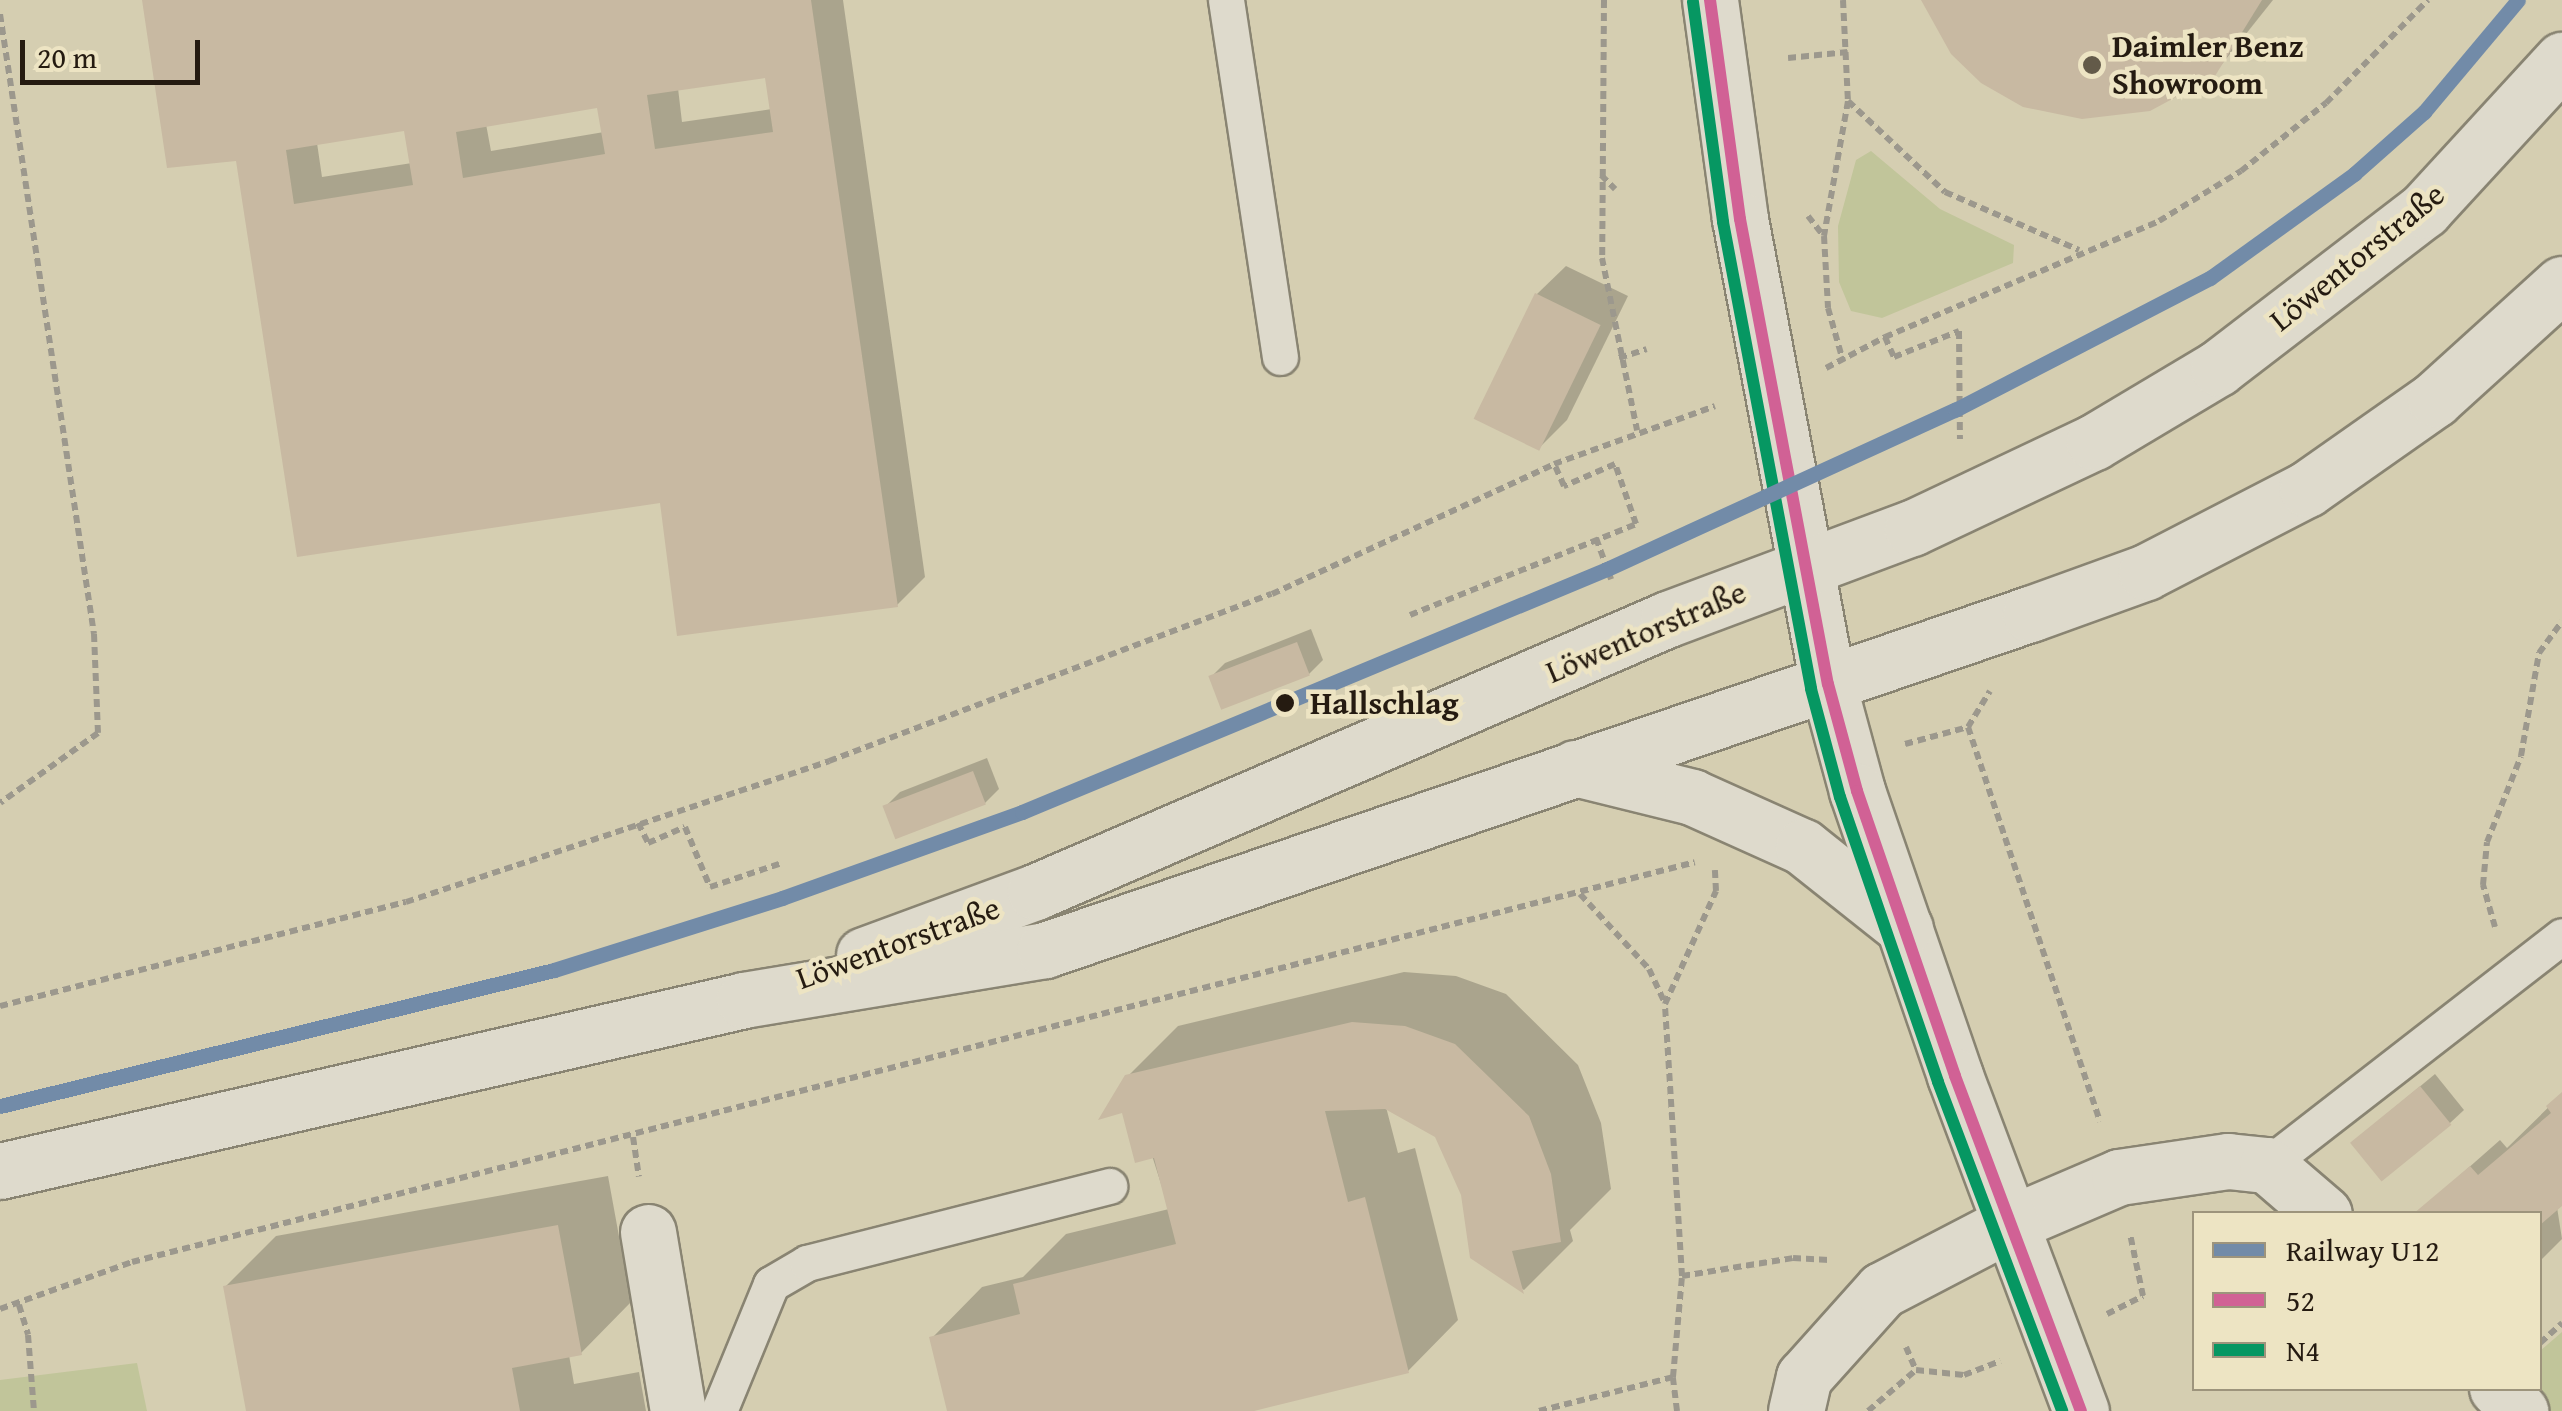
<!DOCTYPE html>
<meta charset="utf-8">
<style>
body{margin:0}
#map{position:relative;width:2562px;height:1411px;overflow:hidden;background:#d5ceb1;font-family:"Gentium Book Plus",serif}
div>[style]{position:absolute}
.green>*{inset:0;background:#c1c59a}
.shadow>*{inset:0;background:#0003}
.building>*{inset:0;background:#c8b9a2;transform-origin:0 0}
.path>*{height:6px;margin-top:-3px;transform-origin:0;background:repeating-linear-gradient(90deg,#9c988d 0 8px,transparent 0 13px)}
.roads{filter:drop-shadow(2px 0 #898472) drop-shadow(-2px 0 #898472) drop-shadow(0 2px #898472) drop-shadow(0 -2px #898472)}
.lane>*{height:35px;margin:-17.5px;padding:0 17.5px;transform-origin:17.5px;border-radius:17.5px;background:#dedacc}
.street>*{height:55px;margin:-27.5px;padding:0 27.5px;transform-origin:27.5px;border-radius:27.5px;background:#dedacc}
.secondary>*{height:55px;margin:-27.5px;padding:0 27.5px;transform-origin:27.5px;border-radius:27.5px;background:#dedacc}
.bus-1>*{height:12px;margin:-6px;padding:0 6px;transform-origin:6px;border-radius:6px;background:#d16195}
.bus-2>*{height:12px;margin:-6px;padding:0 6px;transform-origin:6px;border-radius:6px;background:#069762}
.rail-1>*{height:15px;margin:-7.5px;padding:0 7.5px;transform-origin:7.5px;border-radius:7.5px;background:#728ba8}
.dots>*{width:28px;height:28px;translate:-50% -50%;box-sizing:border-box;border:5px solid #ede4c3;border-radius:50%}
span{translate:-50% -50%;white-space:nowrap;text-align:center;line-height:1.15;-webkit-text-stroke:9px #ede4c3;paint-order:stroke}
.poi-label{font-size:32px;color:#251b11;font-weight:700}
.left{translate:0 -50%;text-align:left}
.street-label{font-size:32px;color:#251b11}
.stop-label{font-size:32px;color:#251b11;font-weight:700}
.legend{position:absolute;left:2192px;top:1211px;width:350px;height:180px;box-sizing:border-box;background:#ede4c3;border:2px solid #9d947c;margin:0;padding:12px 18px;list-style:none;font-size:30px;color:#251b11}
.legend li{display:flex;align-items:center;gap:20px;height:50px}
.legend b{width:50px;border:2px solid #9d947c}
.scale{position:absolute;left:20px;top:40px;width:180px;height:45px;box-sizing:border-box;border:5px solid #251b11;border-top:0;padding-left:12px;font-size:30px;line-height:35px;white-space:nowrap;color:#251b11;-webkit-text-stroke:8px #ede4c3;paint-order:stroke}
</style>
<div id="map">
<div class="green">
<i style="clip-path:polygon(1871px 151px,1940px 209px,2014px 245px,2013px 263px,1882px 318px,1851px 311px,1839px 282px,1838px 226px,1856px 160px)"></i>
<i style="clip-path:polygon(2562px 1332px,2562px 1411px,2520px 1411px,2497px 1389px,2540px 1388px,2540px 1351px)"></i>
<i style="clip-path:polygon(137px 1363px,147px 1411px,0 1411px,0 1380px)"></i>
</div>
<div class="shadow">
<i style="clip-path:polygon(evenodd,144px 0,843px 0,925px 577px,897px 605px,662px 501px,299px 554px,238px 159px,144px 0,768px 75px,772px 109px,682px 122px,678px 88px,768px 75px,144px 0,599px 105px,604px 132px,491px 151px,486px 124px,599px 105px,144px 0,407px 129px,412px 163px,322px 177px,317px 143px,407px 129px)"></i>
<i style="clip-path:polygon(1923px 0,2273px 0,2214px 74px)"></i>
<i style="clip-path:polygon(1566px 266px,1628px 296px,1567px 420px,1539px 448px,1477px 418px,1537px 294px)"></i>
<i style="clip-path:polygon(1311px 629px,1323px 660px,1309px 674px,1211px 677px,1225px 663px)"></i>
<i style="clip-path:polygon(987px 758px,999px 789px,985px 803px,886px 806px,900px 792px)"></i>
<i style="clip-path:polygon(1404px 972px,1456px 976px,1506px 994px,1578px 1065px,1601px 1123px,1611px 1189px,1570px 1230px,1573px 1241px,1524px 1290px,1472px 1256px,1464px 1194px,1437px 1135px,1386px 1107px,1398px 1153px,1415px 1148px,1458px 1320px,1408px 1371px,1243px 1411px,950px 1411px,932px 1338px,982px 1287px,1023px 1277px,1066px 1234px,1169px 1209px,1127px 1077px,1178px 1026px)"></i>
<i style="clip-path:polygon(2435px 1074px,2464px 1110px,2450px 1123px,2353px 1142px)"></i>
<i style="clip-path:polygon(2562px 1094px,2562px 1203px,2557px 1207px,2562px 1239px,2540px 1261px,2540px 1214px,2416px 1214px,2500px 1140px,2507px 1148px)"></i>
<i style="clip-path:polygon(608px 1176px,631px 1302px,581px 1353px,569px 1355px,574px 1384px,639px 1372px,646px 1411px,248px 1411px,225px 1287px,276px 1236px)"></i>
</div>
<div class="building">
<i style="clip-path:polygon(evenodd,142px 0,811px 0,898px 607px,677px 636px,660px 503px,297px 557px,236px 161px,167px 168px,142px 0,765px 78px,773px 132px,655px 149px,647px 95px,765px 78px,142px 0,597px 108px,605px 154px,463px 178px,456px 132px,597px 108px,142px 0,404px 131px,413px 185px,294px 204px,286px 150px,404px 131px)"></i>
<i style="clip-path:polygon(1921px 0,2262px 0,2215px 76px,2150px 111px,2082px 119px,2023px 107px,1981px 83px,1951px 54px)"></i>
<i style="left:1535px;top:293px;width:73px;height:140px;rotate:26deg"></i>
<i style="left:1297px;top:642px;width:36px;height:95px;rotate:69deg"></i>
<i style="left:973px;top:771px;width:36px;height:97px;rotate:69deg"></i>
<i style="clip-path:polygon(1352px 1022px,1405px 1026px,1455px 1044px,1529px 1116px,1551px 1174px,1561px 1242px,1512px 1251px,1524px 1294px,1470px 1258px,1461px 1195px,1435px 1137px,1385px 1109px,1325px 1111px,1348px 1202px,1365px 1197px,1409px 1373px,1254px 1411px,947px 1411px,929px 1337px,1020px 1314px,1013px 1284px,1176px 1244px,1154px 1158px,1135px 1163px,1122px 1113px,1098px 1120px,1125px 1075px)"></i>
<i style="left:2420px;top:1086px;width:50px;height:90px;rotate:51deg"></i>
<i style="clip-path:polygon(2562px 1092px,2562px 1206px,2540px 1225px,2540px 1214px,2413px 1214px,2470px 1166px,2478px 1175px,2551px 1113px,2546px 1106px)"></i>
<i style="clip-path:polygon(558px 1225px,582px 1355px,512px 1368px,520px 1411px,246px 1411px,223px 1286px)"></i>
</div>
<div class="path">
<i style="left:1604px;top:0;width:258px;rotate:90.4deg"></i>
<i style="left:1602px;top:258px;width:176px;rotate:78.5deg"></i>
<i style="left:1843px;top:0;width:101px;rotate:87.2deg"></i>
<i style="left:1848px;top:101px;width:137px;rotate:100.1deg"></i>
<i style="left:1824px;top:236px;width:72px;rotate:86.8deg"></i>
<i style="left:1828px;top:308px;width:55px;rotate:74.2deg"></i>
<i style="left:0;top:14px;width:627px;rotate:81.38deg"></i>
<i style="left:94px;top:634px;width:99px;rotate:87.7deg"></i>
<i style="left:98px;top:733px;width:120px;rotate:144.5deg"></i>
<i style="left:1788px;top:58px;width:60px;rotate:-5.7deg"></i>
<i style="left:1848px;top:101px;width:133px;rotate:43.2deg"></i>
<i style="left:1945px;top:192px;width:146px;rotate:23.4deg"></i>
<i style="left:1601px;top:175px;width:20px;rotate:45deg"></i>
<i style="left:1808px;top:216px;width:24px;rotate:52deg"></i>
<i style="left:1885px;top:337px;width:298px;rotate:-22.9deg"></i>
<i style="left:2159px;top:221px;width:96px;rotate:-31.4deg"></i>
<i style="left:2241px;top:171px;width:109px;rotate:-38.7deg"></i>
<i style="left:2326px;top:103px;width:145px;rotate:-45.3deg"></i>
<i style="left:1619px;top:358px;width:29px;rotate:-18deg"></i>
<i style="left:1826px;top:368px;width:67px;rotate:-27.7deg"></i>
<i style="left:1885px;top:337px;width:22px;rotate:66deg"></i>
<i style="left:1894px;top:357px;width:70px;rotate:-21.8deg"></i>
<i style="left:1959px;top:331px;width:108px;rotate:89.5deg"></i>
<i style="left:1596px;top:538px;width:44px;rotate:69.9deg"></i>
<i style="left:1410px;top:615px;width:244px;rotate:-21.9deg"></i>
<i style="left:1636px;top:524px;width:64px;rotate:-109.3deg"></i>
<i style="left:1615px;top:464px;width:56px;rotate:156.7deg"></i>
<i style="left:1564px;top:486px;width:24px;rotate:-114deg"></i>
<i style="left:1968px;top:727px;width:416px;rotate:71.5deg"></i>
<i style="left:1905px;top:744px;width:65px;rotate:-15.1deg"></i>
<i style="left:1968px;top:727px;width:42px;rotate:-58.6deg"></i>
<i style="left:638px;top:823px;width:22px;rotate:63deg"></i>
<i style="left:648px;top:843px;width:40px;rotate:-23.4deg"></i>
<i style="left:685px;top:827px;width:65px;rotate:67.4deg"></i>
<i style="left:710px;top:887px;width:73px;rotate:-18.4deg"></i>
<i style="left:1580px;top:894px;width:102px;rotate:47.4deg"></i>
<i style="left:1649px;top:969px;width:38px;rotate:65deg"></i>
<i style="left:2495px;top:927px;width:44px;rotate:-105.9deg"></i>
<i style="left:2483px;top:885px;width:43px;rotate:-84.7deg"></i>
<i style="left:2487px;top:842px;width:92px;rotate:-68.4deg"></i>
<i style="left:2521px;top:756px;width:105px;rotate:-80.1deg"></i>
<i style="left:2539px;top:653px;width:39px;rotate:-54deg"></i>
<i style="left:0;top:1006px;width:419px;rotate:-14.4deg"></i>
<i style="left:406px;top:902px;width:446px;rotate:-18.4deg"></i>
<i style="left:829px;top:761px;width:473px;rotate:-20.7deg"></i>
<i style="left:1272px;top:594px;width:311px;rotate:-24.7deg"></i>
<i style="left:1554px;top:464px;width:171px;rotate:-19.8deg"></i>
<i style="left:633px;top:1137px;width:40px;rotate:81.5deg"></i>
<i style="left:1682px;top:1276px;width:112px;rotate:-9.2deg"></i>
<i style="left:1793px;top:1258px;width:36px;rotate:3deg"></i>
<i style="left:19px;top:1305px;width:31px;rotate:73deg"></i>
<i style="left:28px;top:1335px;width:76px;rotate:85.5deg"></i>
<i style="left:0;top:1309px;width:140px;rotate:-19.6deg"></i>
<i style="left:132px;top:1262px;width:1613px;rotate:-14.35deg"></i>
<i style="left:2107px;top:1314px;width:40px;rotate:-26.6deg"></i>
<i style="left:2143px;top:1296px;width:63px;rotate:-101.8deg"></i>
<i style="left:2540px;top:1343px;width:30px;rotate:-42deg"></i>
<i style="left:1906px;top:1347px;width:25px;rotate:67deg"></i>
<i style="left:1916px;top:1370px;width:48px;rotate:5.9deg"></i>
<i style="left:1964px;top:1375px;width:39px;rotate:-21deg"></i>
<i style="left:1539px;top:1411px;width:138px;rotate:-14.2deg"></i>
<i style="left:1677px;top:1411px;width:34px;rotate:-97deg"></i>
<i style="left:1673px;top:1377px;width:101px;rotate:-84.9deg"></i>
<i style="left:1682px;top:1276px;width:273px;rotate:-93.6deg"></i>
<i style="left:1665px;top:1004px;width:124px;rotate:-65.7deg"></i>
<i style="left:1716px;top:891px;width:21px;rotate:-93deg"></i>
<i style="left:1868px;top:1411px;width:63px;rotate:-40.5deg"></i>
</div>
<div class="roads">
<div class="lane">
<i style="left:1226px;top:0;width:361px;rotate:81.4deg"></i>
<i style="left:2267px;top:1165px;width:373px;rotate:-37.8deg"></i>
<i style="left:719px;top:1411px;width:137px;rotate:-67.7deg"></i>
<i style="left:771px;top:1284px;width:42px;rotate:-30.3deg"></i>
<i style="left:807px;top:1263px;width:312px;rotate:-14.3deg"></i>
</div>
<div class="street">
<i style="left:648px;top:1232px;width:181px;rotate:80.5deg"></i>
<i style="left:2497px;top:1388px;width:33px;rotate:45deg"></i>
<i style="left:1796px;top:1411px;width:35px;rotate:-77deg"></i>
<i style="left:1804px;top:1377px;width:117px;rotate:-48.1deg"></i>
<i style="left:1882px;top:1290px;width:141px;rotate:-27.5deg"></i>
<i style="left:2007px;top:1225px;width:122px;rotate:-23.2deg"></i>
<i style="left:2119px;top:1177px;width:110px;rotate:-8.4deg"></i>
<i style="left:2228px;top:1161px;width:39px;rotate:6deg"></i>
<i style="left:2267px;top:1165px;width:75px;rotate:40.7deg"></i>
</div>
<div class="secondary">
<i style="left:1710px;top:0;width:221px;rotate:82.2deg"></i>
<i style="left:1740px;top:219px;width:473px;rotate:79.3deg"></i>
<i style="left:1828px;top:684px;width:111px;rotate:74.8deg"></i>
<i style="left:1857px;top:791px;width:301px;rotate:71deg"></i>
<i style="left:1955px;top:1076px;width:358px;rotate:69.4deg"></i>
<i style="left:1575px;top:768px;width:121px;rotate:13.9deg"></i>
<i style="left:1692px;top:797px;width:122px;rotate:24.2deg"></i>
<i style="left:1803px;top:847px;width:130px;rotate:38.5deg"></i>
<i style="left:864px;top:955px;width:182px;rotate:-20.2deg"></i>
<i style="left:1035px;top:892px;width:689px;rotate:-23.33deg"></i>
<i style="left:1668px;top:619px;width:260px;rotate:-20.5deg"></i>
<i style="left:1912px;top:528px;width:201px;rotate:-25.3deg"></i>
<i style="left:2094px;top:442px;width:144px;rotate:-30.8deg"></i>
<i style="left:2218px;top:368px;width:260px;rotate:-37.5deg"></i>
<i style="left:2424px;top:210px;width:204px;rotate:-47.4deg"></i>
<i style="left:0;top:1171px;width:763px;rotate:-12.94deg"></i>
<i style="left:744px;top:1000px;width:305px;rotate:-9.4deg"></i>
<i style="left:1045px;top:950px;width:1041px;rotate:-18.84deg"></i>
<i style="left:2030px;top:614px;width:123px;rotate:-19.9deg"></i>
<i style="left:2146px;top:572px;width:181px;rotate:-27.3deg"></i>
<i style="left:2307px;top:489px;width:156px;rotate:-35.1deg"></i>
<i style="left:2435px;top:399px;width:171px;rotate:-42.2deg"></i>
</div>
</div>
<div class="bus-1">
<i style="left:1710px;top:0;width:221px;rotate:82.2deg"></i>
<i style="left:1740px;top:219px;width:473px;rotate:79.3deg"></i>
<i style="left:1828px;top:684px;width:111px;rotate:74.8deg"></i>
<i style="left:1857px;top:791px;width:301px;rotate:71deg"></i>
<i style="left:1955px;top:1076px;width:358px;rotate:69.4deg"></i>
</div>
<div class="bus-2">
<i style="left:1693px;top:2px;width:222px;rotate:82.2deg"></i>
<i style="left:1723px;top:222px;width:475px;rotate:79.3deg"></i>
<i style="left:1811px;top:689px;width:112px;rotate:75deg"></i>
<i style="left:1840px;top:797px;width:301px;rotate:71deg"></i>
<i style="left:1938px;top:1082px;width:352px;rotate:69.3deg"></i>
</div>
<div class="rail-1">
<i style="left:0;top:1106px;width:570px;rotate:-13.79deg"></i>
<i style="left:554px;top:970px;width:239px;rotate:-17.5deg"></i>
<i style="left:782px;top:898px;width:255px;rotate:-19.7deg"></i>
<i style="left:1022px;top:812px;width:633px;rotate:-22.56deg"></i>
<i style="left:1607px;top:569px;width:383px;rotate:-24.6deg"></i>
<i style="left:1955px;top:410px;width:287px;rotate:-27.4deg"></i>
<i style="left:2210px;top:278px;width:178px;rotate:-35.8deg"></i>
<i style="left:2354px;top:174px;width:94px;rotate:-41.5deg"></i>
<i style="left:2424px;top:112px;width:146px;rotate:-50deg"></i>
</div>
<div class="dots">
<i style="left:2092px;top:65px;background:#635a49"></i>
<i style="left:1285px;top:703px;background:#251b11"></i>
</div>
<div class="poi-label">
<span class="left" style="left:2112px;top:65px">Daimler Benz<br>Showroom</span>
</div>
<div class="street-label">
<span style="left:2357px;top:257px;rotate:-39deg">Löwentorstraße</span>
<span style="left:1646px;top:632px;rotate:-23deg">Löwentorstraße</span>
<span style="left:898px;top:943px;rotate:-20deg">Löwentorstraße</span>
</div>
<div class="stop-label">
<span class="left" style="left:1310px;top:703px">Hallschlag</span>
</div>
<ul class="legend">
<li><b style="height:12px;background:#728ba8"></b>Railway U12</li>
<li><b style="height:12px;background:#d16195"></b>52</li>
<li><b style="height:12px;background:#069762"></b>N4</li>
</ul>
<div class="scale">20 m</div>
</div>
